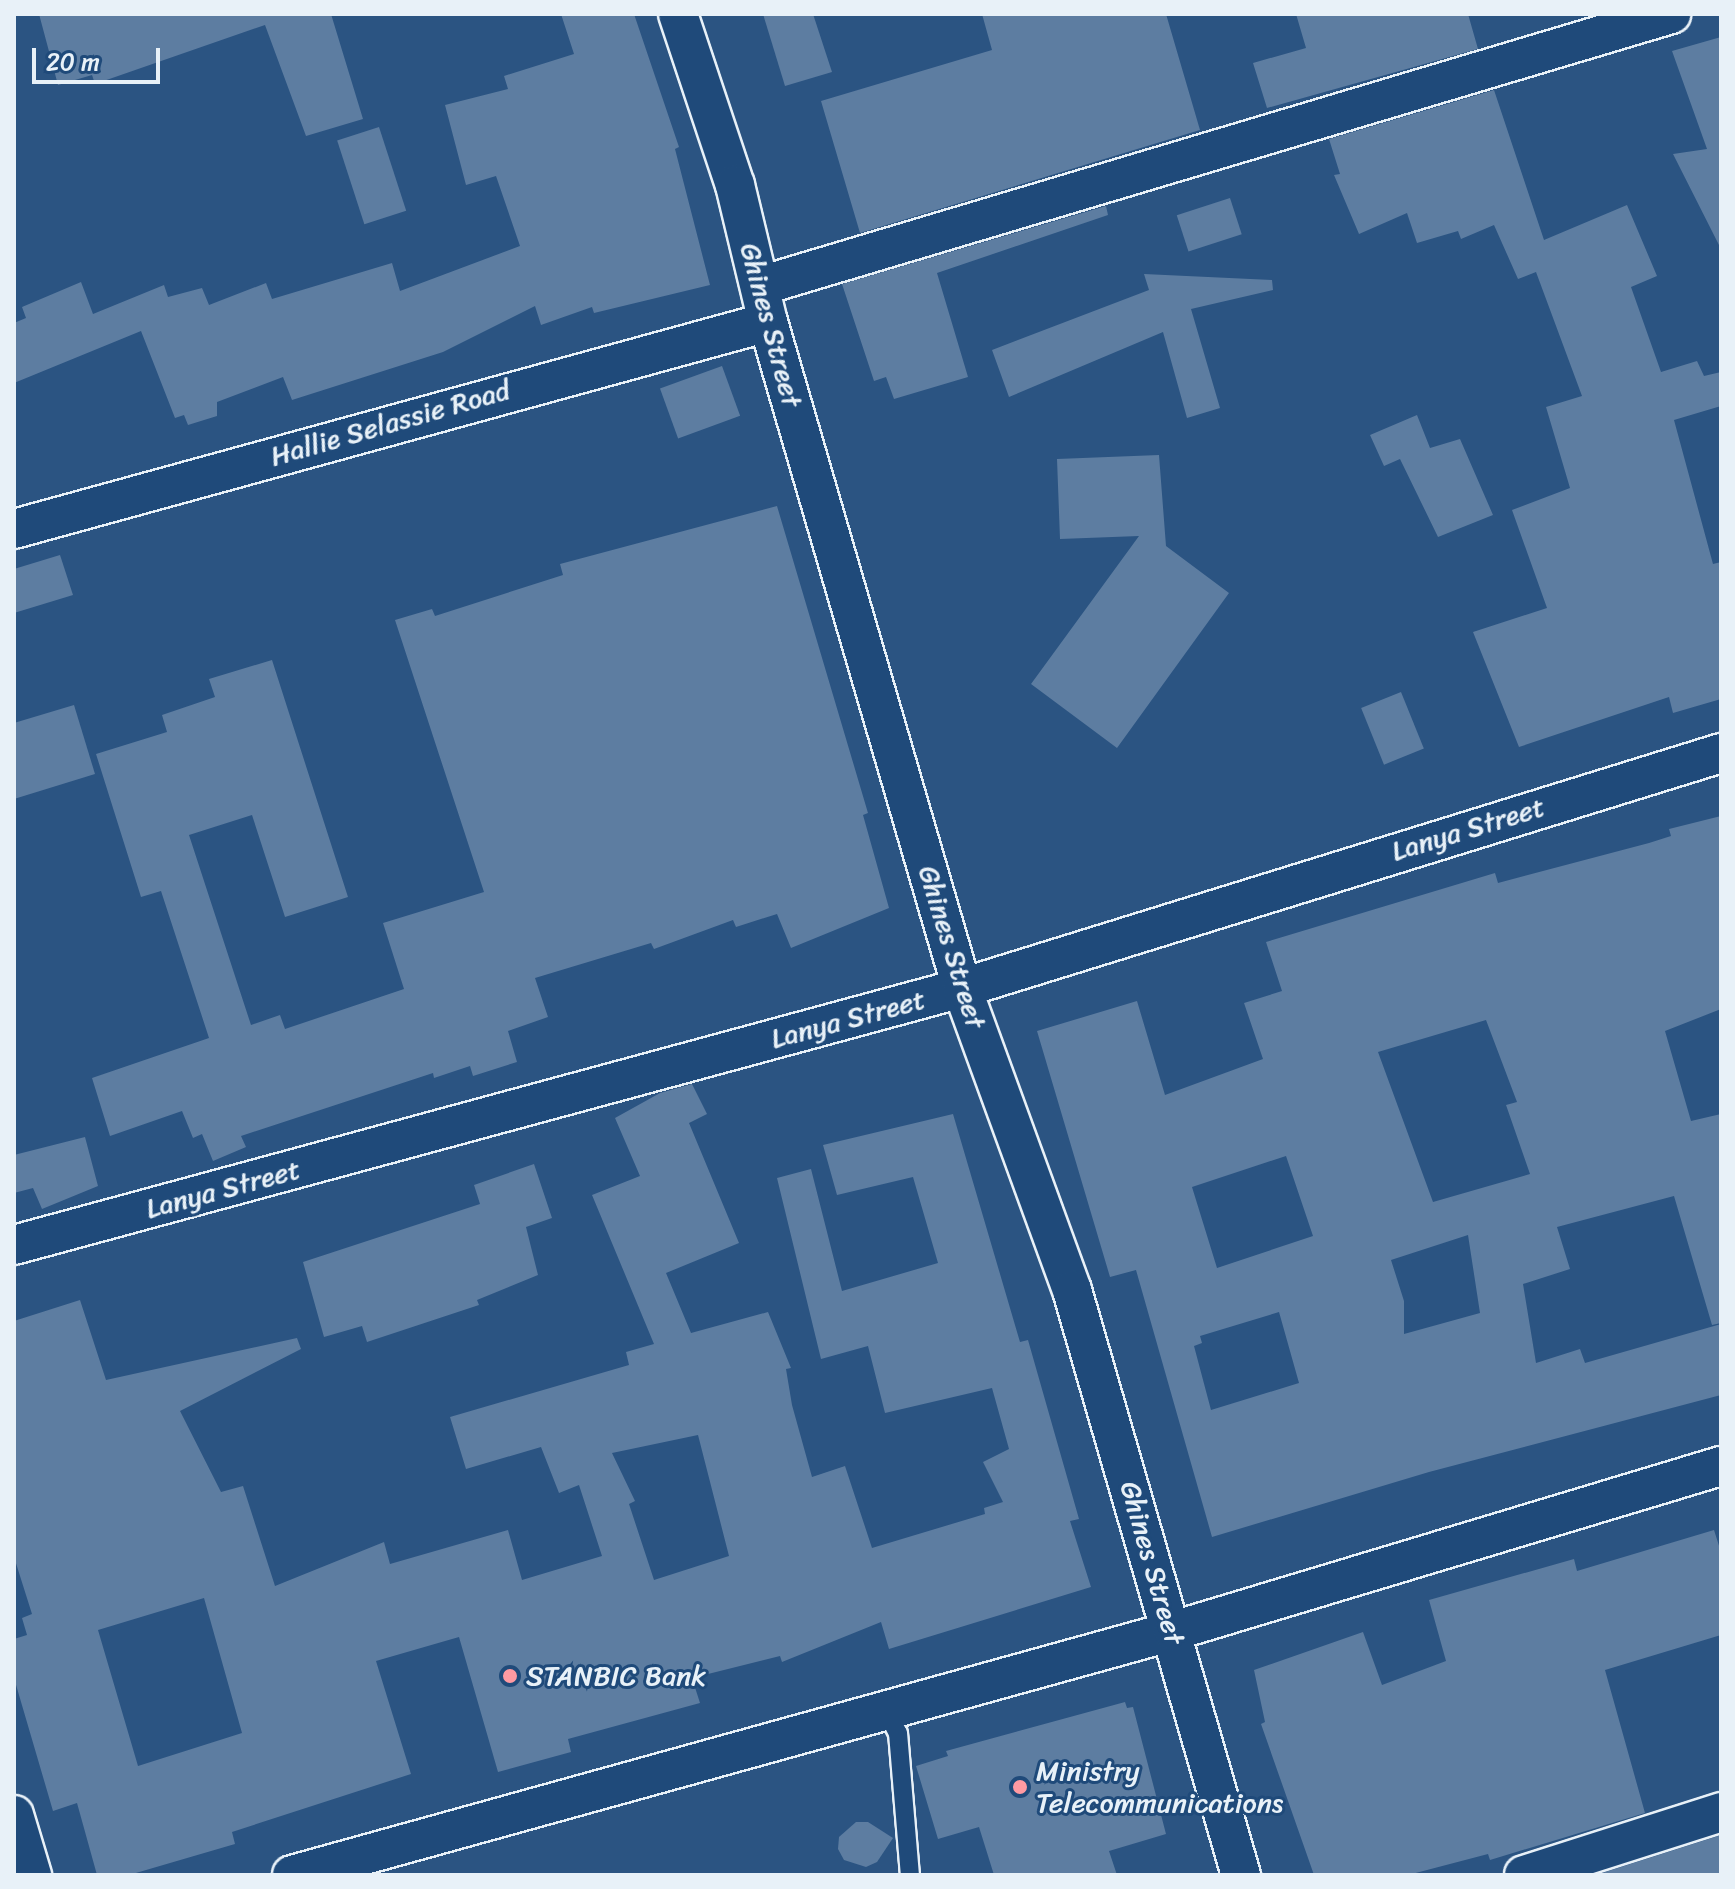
<!DOCTYPE html>
<style>
body{margin:0}
#map{position:relative;width:1735px;height:1889px;overflow:hidden;background:#2b5482;font-family:Sriracha,sans-serif}
div>[style]{position:absolute}
.building>*{inset:0;background:#5d7da1;transform-origin:0 0}
.roads{filter:drop-shadow(2px 0 #e8f1f8) drop-shadow(-2px 0 #e8f1f8) drop-shadow(0 2px #e8f1f8) drop-shadow(0 -2px #e8f1f8)}
.lane>*{height:18px;margin:-9px;padding:0 9px;transform-origin:9px;border-radius:9px;background:#1f4a7a}
.street>*{height:38px;margin:-19px;padding:0 19px;transform-origin:19px;border-radius:19px;background:#1f4a7a}
.dots>*{width:22px;height:22px;translate:-50% -50%;box-sizing:border-box;border:4px solid #1f4a7a;border-radius:50%}
span{translate:-50% -50%;white-space:nowrap;text-align:center;line-height:1.15;-webkit-text-stroke:6px #1f4a7a;paint-order:stroke}
.street-label{font-size:28px;color:#e8f1f8}
.poi-label{font-size:28px;color:#e8f1f8}
.left{translate:0 -50%;text-align:left}
.frame{position:absolute;inset:0;border:16px solid #e8f1f8;pointer-events:none}
.scale{position:absolute;left:32px;top:48px;width:128px;height:36px;box-sizing:border-box;border:4px solid #e8f1f8;border-top:0;padding-left:10px;font-size:24px;line-height:28px;white-space:nowrap;color:#e8f1f8;-webkit-text-stroke:6px #1f4a7a;paint-order:stroke}
</style>
<div id="map">
<div class="building">
<i style="clip-path:polygon(39px 14px,331px 14px,363px 119px,306px 136px,265px 25px,95px 84px,92px 75px,58px 85px)"></i>
<i style="clip-path:polygon(561px 14px,634px 14px,679px 147px,675px 149px,710px 285px,594px 313px,592px 307px,541px 325px,535px 306px,443px 352px,292px 400px,283px 377px,217px 402px,217px 416px,188px 425px,184px 415px,175px 418px,141px 331px,14px 383px,14px 323px,26px 318px,22px 307px,81px 282px,93px 314px,164px 285px,168px 297px,202px 288px,209px 305px,266px 283px,272px 299px,392px 263px,400px 291px,520px 246px,496px 176px,466px 185px,445px 105px,508px 89px,504px 76px,574px 54px)"></i>
<i style="clip-path:polygon(763px 14px,813px 14px,832px 72px,785px 86px)"></i>
<i style="clip-path:polygon(982px 14px,1166px 14px,1200px 130px,860px 233px,821px 101px,992px 50px)"></i>
<i style="clip-path:polygon(1296px 14px,1468px 14px,1478px 49px,1267px 108px,1253px 63px,1306px 48px)"></i>
<i style="clip-path:polygon(1721px 37px,1721px 249px,1673px 154px,1707px 149px,1672px 51px)"></i>
<i style="clip-path:polygon(1494px 90px,1544px 240px,1627px 205px,1657px 276px,1631px 287px,1661px 372px,1697px 361px,1704px 376px,1721px 372px,1721px 406px,1674px 420px,1713px 564px,1721px 562px,1721px 699px,1673px 713px,1669px 697px,1519px 747px,1473px 632px,1547px 608px,1512px 510px,1570px 488px,1546px 407px,1582px 396px,1536px 272px,1518px 279px,1494px 225px,1461px 239px,1458px 231px,1417px 243px,1407px 213px,1359px 234px,1334px 175px,1340px 174px,1329px 139px)"></i>
<i style="left:379px;top:127px;width:88px;height:44px;rotate:72deg"></i>
<i style="left:1230px;top:198px;width:38px;height:56px;rotate:72deg"></i>
<i style="clip-path:polygon(1106px 206px,1108px 215px,937px 273px,968px 377px,894px 399px,886px 377px,874px 381px,842px 284px)"></i>
<i style="clip-path:polygon(1144px 274px,1272px 280px,1273px 290px,1191px 309px,1220px 408px,1187px 418px,1163px 332px,1009px 397px,992px 350px,1149px 290px)"></i>
<i style="left:722px;top:366px;width:53px;height:66px;rotate:70deg"></i>
<i style="clip-path:polygon(1417px 415px,1430px 448px,1460px 439px,1493px 515px,1438px 537px,1400px 459px,1384px 466px,1370px 435px)"></i>
<i style="clip-path:polygon(1159px 455px,1166px 546px,1229px 593px,1117px 748px,1031px 684px,1139px 536px,1060px 539px,1057px 459px)"></i>
<i style="clip-path:polygon(777px 506px,868px 813px,863px 815px,889px 908px,791px 948px,777px 914px,736px 927px,733px 920px,654px 949px,651px 943px,535px 978px,548px 1017px,508px 1031px,517px 1062px,473px 1076px,470px 1066px,434px 1078px,433px 1073px,241px 1136px,246px 1147px,213px 1161px,202px 1134px,193px 1138px,182px 1111px,110px 1136px,92px 1078px,209px 1038px,161px 891px,141px 897px,96px 754px,167px 732px,162px 715px,215px 697px,209px 679px,272px 660px,348px 897px,285px 917px,252px 815px,189px 835px,251px 1025px,280px 1015px,285px 1029px,404px 989px,383px 923px,484px 892px,395px 620px,432px 609px,435px 616px,563px 575px,560px 564px)"></i>
<i style="clip-path:polygon(60px 555px,73px 595px,14px 613px,14px 569px)"></i>
<i style="left:1401px;top:692px;width:61px;height:43px;rotate:68deg"></i>
<i style="clip-path:polygon(74px 705px,95px 774px,14px 799px,14px 723px)"></i>
<i style="clip-path:polygon(evenodd,1721px 816px,1721px 1009px,1665px 1031px,1691px 1121px,1721px 1114px,1721px 1323px,1712px 1325px,1674px 1196px,1557px 1227px,1570px 1269px,1523px 1284px,1536px 1363px,1580px 1349px,1585px 1363px,1721px 1324px,1721px 1395px,1429px 1472px,1212px 1537px,1136px 1270px,1110px 1277px,1037px 1031px,1137px 1001px,1165px 1095px,1263px 1059px,1244px 1003px,1282px 991px,1266px 942px,1495px 873px,1498px 883px,1649px 843px,1671px 836px,1669px 829px,1721px 816px,1486px 1020px,1517px 1102px,1506px 1105px,1530px 1174px,1433px 1202px,1378px 1052px,1486px 1020px,1721px 816px,1286px 1156px,1313px 1236px,1217px 1268px,1192px 1187px,1286px 1156px,1721px 816px,1468px 1235px,1480px 1313px,1404px 1334px,1404px 1301px,1391px 1260px,1468px 1235px,1721px 816px,1279px 1312px,1299px 1383px,1211px 1410px,1194px 1346px,1202px 1343px,1200px 1336px,1279px 1312px)"></i>
<i style="clip-path:polygon(evenodd,692px 1084px,707px 1114px,689px 1123px,739px 1243px,666px 1273px,691px 1333px,768px 1312px,791px 1368px,786px 1369px,792px 1405px,812px 1477px,845px 1466px,872px 1548px,985px 1514px,984px 1508px,1003px 1502px,983px 1462px,1009px 1449px,992px 1388px,885px 1413px,868px 1346px,821px 1359px,777px 1178px,811px 1169px,842px 1291px,938px 1263px,913px 1177px,837px 1195px,823px 1145px,953px 1114px,1020px 1342px,1028px 1340px,1079px 1519px,1070px 1521px,1091px 1587px,889px 1649px,881px 1622px,782px 1662px,780px 1656px,692px 1678px,700px 1703px,568px 1739px,571px 1752px,498px 1772px,459px 1637px,376px 1661px,411px 1774px,232px 1832px,235px 1844px,129px 1875px,97px 1875px,77px 1803px,53px 1811px,14px 1678px,14px 1639px,27px 1635px,22px 1618px,32px 1614px,14px 1557px,14px 1321px,80px 1300px,106px 1380px,297px 1338px,301px 1349px,180px 1411px,221px 1492px,243px 1486px,275px 1586px,384px 1542px,390px 1564px,508px 1530px,522px 1580px,602px 1556px,579px 1485px,559px 1493px,541px 1447px,466px 1469px,450px 1417px,629px 1365px,626px 1352px,654px 1344px,592px 1195px,640px 1176px,615px 1118px,660px 1093px,692px 1084px,698px 1435px,729px 1556px,654px 1580px,629px 1504px,635px 1501px,612px 1453px,698px 1435px,692px 1084px,204px 1598px,242px 1733px,138px 1766px,98px 1630px,204px 1598px)"></i>
<i style="clip-path:polygon(85px 1137px,98px 1186px,42px 1209px,33px 1188px,14px 1193px,14px 1155px)"></i>
<i style="clip-path:polygon(534px 1164px,552px 1218px,526px 1227px,538px 1275px,477px 1300px,479px 1305px,367px 1342px,362px 1326px,324px 1337px,303px 1262px,480px 1204px,474px 1185px)"></i>
<i style="clip-path:polygon(1714px 1530px,1721px 1552px,1721px 1635px,1605px 1670px,1645px 1813px,1490px 1860px,1488px 1854px,1408px 1875px,1314px 1875px,1261px 1724px,1265px 1722px,1254px 1670px,1363px 1632px,1382px 1685px,1446px 1661px,1429px 1600px,1574px 1559px,1577px 1571px)"></i>
<i style="clip-path:polygon(1125px 1702px,1127px 1708px,1133px 1707px,1166px 1834px,1109px 1851px,1117px 1875px,994px 1875px,979px 1827px,938px 1839px,916px 1766px,948px 1756px,946px 1751px)"></i>
<i style="clip-path:polygon(856px 1822px,868px 1822px,893px 1838px,877px 1862px,866px 1867px,844px 1860px,838px 1849px,839px 1837px)"></i>
<i style="clip-path:polygon(1721px 1835px,1721px 1875px,1596px 1875px,1715px 1837px)"></i>
</div>
<div class="roads">
<div class="lane">
<i style="left:884px;top:1706px;width:30px;rotate:63deg"></i>
<i style="left:898px;top:1733px;width:143px;rotate:85.2deg"></i>
</div>
<div class="street">
<i style="left:678px;top:14px;width:180px;rotate:71.6deg"></i>
<i style="left:735px;top:185px;width:141px;rotate:76.5deg"></i>
<i style="left:768px;top:322px;width:694px;rotate:73.76deg"></i>
<i style="left:962px;top:988px;width:321px;rotate:70deg"></i>
<i style="left:1072px;top:1290px;width:609px;rotate:73.89deg"></i>
<i style="left:760px;top:286px;width:951px;rotate:-16.62deg"></i>
<i style="left:14px;top:529px;width:782px;rotate:-15.35deg"></i>
<i style="left:14px;top:1245px;width:982px;rotate:-15.17deg"></i>
<i style="left:962px;top:988px;width:795px;rotate:-17.2deg"></i>
<i style="left:14px;top:1815px;width:63px;rotate:73.3deg"></i>
<i style="left:292px;top:1875px;width:914px;rotate:-15.48deg"></i>
<i style="left:1173px;top:1631px;width:572px;rotate:-16.76deg"></i>
<i style="left:1524px;top:1875px;width:207px;rotate:-17.7deg"></i>
</div>
</div>
<div class="dots">
<i style="left:510px;top:1676px;background:#ff9aa2"></i>
<i style="left:1020px;top:1787px;background:#ff9aa2"></i>
</div>
<div class="street-label">
<span style="left:771px;top:325px;rotate:75deg">Ghines Street</span>
<span style="left:390px;top:423px;rotate:-16deg">Hallie Selassie Road</span>
<span style="left:1468px;top:829px;rotate:-17deg">Lanya Street</span>
<span style="left:952px;top:947px;rotate:73deg">Ghines Street</span>
<span style="left:848px;top:1019px;rotate:-15deg">Lanya Street</span>
<span style="left:223px;top:1189px;rotate:-15deg">Lanya Street</span>
<span style="left:1152px;top:1563px;rotate:74deg">Ghines Street</span>
</div>
<div class="poi-label">
<span class="left" style="left:526px;top:1676px">STANBIC Bank</span>
<span class="left" style="left:1036px;top:1787px">Ministry<br>Telecommunications</span>
</div>
<div class="frame"></div>
<div class="scale">20 m</div>
</div>
